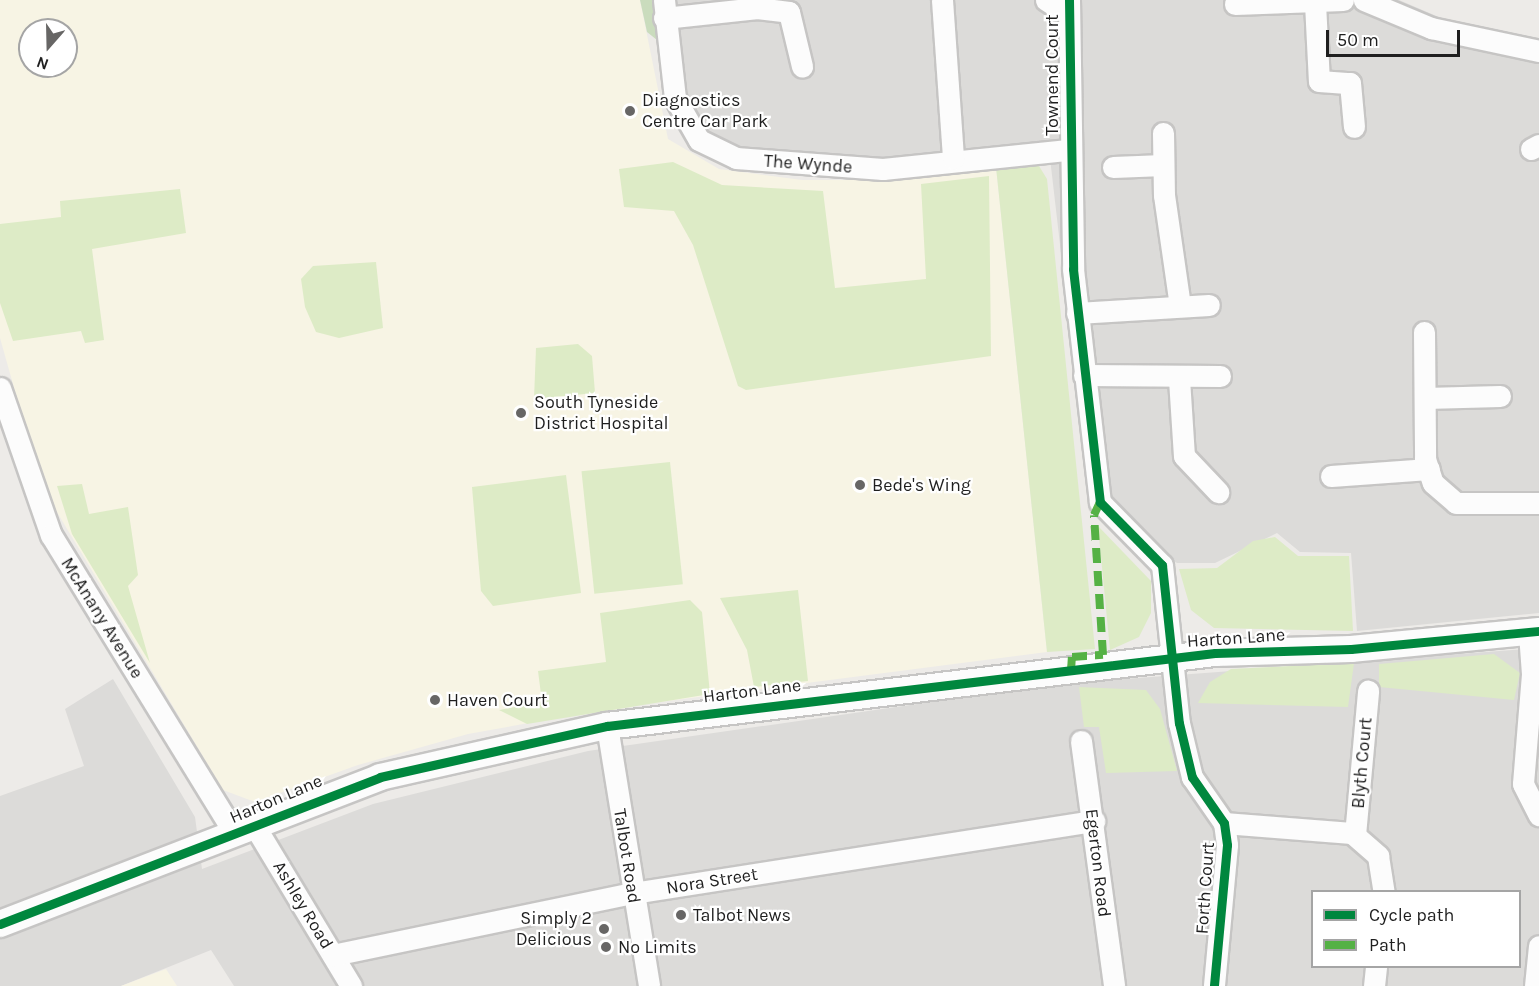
<!DOCTYPE html>
<style>
body{margin:0}
#map{position:relative;width:1539px;height:986px;overflow:hidden;background:#edebe8;font-family:Karla,sans-serif}
div>[style]{position:absolute}
.residential>*{inset:0;background:#dcdbd9}
.education>*{inset:0;background:#f7f4e4}
.grass>*{inset:0;background:#ddebc6;transform-origin:0 0}
.forest>*{inset:0;background:#cadcbd}
.roads{filter:drop-shadow(2px 0 #c6c5c4) drop-shadow(-2px 0 #c6c5c4) drop-shadow(0 2px #c6c5c4) drop-shadow(0 -2px #c6c5c4)}
.minor>*{height:21px;margin:-10.5px;padding:0 10.5px;transform-origin:10.5px;border-radius:10.5px;background:#fcfcfc}
.tertiary>*{height:26px;margin:-13px;padding:0 13px;transform-origin:13px;border-radius:13px;background:#fcfcfc}
.quiet>*{height:8px;margin-top:-4px;transform-origin:0;background:repeating-linear-gradient(90deg,#55b145 0 15px,transparent 0 23px)}
.cycleway>*{height:9px;margin:-4.5px;padding:0 4.5px;transform-origin:4.5px;border-radius:4.5px;background:#00873e}
.dots>*{width:16px;height:16px;translate:-50% -50%;box-sizing:border-box;border:3px solid #fff;border-radius:50%}
span{translate:-50% -50%;white-space:nowrap;text-align:center;line-height:1.15;-webkit-text-stroke:4.5px #fff;paint-order:stroke}
.street-label{font-size:18px;color:#1f1f1f}
.poi-label{font-size:18px;color:#1f1f1f}
.left{translate:0 -50%;text-align:left}
.right{translate:-100% -50%;text-align:right}
.legend{position:absolute;left:1311px;top:890px;width:210px;height:78px;box-sizing:border-box;background:#fff;border:2px solid #a5a5a5;margin:0;padding:8px 10px;list-style:none;font-size:18px;color:#1f1f1f}
.legend li{display:flex;align-items:center;gap:12px;height:30px}
.legend b{width:30px;border:2px solid #a5a5a5}
.north{position:absolute;left:18px;top:18px;width:60px;height:60px;box-sizing:border-box;background:#fff;border:2px solid #a5a5a5;border-radius:50%;rotate:200deg;font-size:16px;font-weight:700;line-height:24px;text-align:center;color:#1f1f1f}
.north::after{content:'';display:block;margin:auto;width:21px;height:27px;background:#676665;clip-path:polygon(50% 0,100% 100%,50% 72%,0 100%)}
.scale{position:absolute;left:1326px;top:30px;width:134px;height:27px;box-sizing:border-box;border:3px solid #1f1f1f;border-top:0;padding-left:8px;font-size:18px;line-height:21px;white-space:nowrap;color:#1f1f1f;-webkit-text-stroke:4px #fff;paint-order:stroke}
</style>
<div id="map">
<div class="residential">
<i style="clip-path:polygon(655px 0,1399px 0,1455px 24px,1539px 38px,1539px 613px,1357px 631px,1351px 553px,1300px 552px,1277px 533px,1215px 563px,1177px 563px,1090px 504px,1050px 158px,879px 176px,734px 166px,668px 100px)"></i>
<i style="clip-path:polygon(evenodd,1539px 648px,1539px 986px,234px 986px,211px 950px,121px 986px,0 986px,0 796px,84px 766px,65px 709px,113px 679px,195px 817px,202px 869px,373px 804px,588px 751px,1057px 684px,1539px 648px,1312px 892px,1520px 892px,1520px 966px,1312px 966px,1312px 892px)"></i>
</div>
<div class="education">
<i style="clip-path:polygon(evenodd,0 0,640px 0,668px 139px,719px 169px,802px 180px,888px 180px,996px 167px,1047px 652px,606px 709px,468px 734px,358px 765px,255px 802px,223px 790px,42px 487px,0 338px,0 0,30px 30px,66px 30px,66px 66px,30px 66px,30px 30px)"></i>
<i style="clip-path:polygon(166px 969px,177px 986px,121px 986px)"></i>
</div>
<div class="grass">
<i style="clip-path:polygon(673px 162px,722px 185px,823px 191px,835px 288px,926px 279px,921px 184px,989px 176px,991px 356px,746px 390px,738px 386px,693px 245px,674px 211px,624px 207px,619px 169px)"></i>
<i style="clip-path:polygon(1023px 162px,1039px 166px,1047px 179px,1095px 649px,1047px 652px,996px 167px)"></i>
<i style="clip-path:polygon(180px 189px,186px 233px,92px 249px,104px 340px,85px 343px,81px 331px,13px 341px,0 303px,0 224px,61px 217px,60px 201px)"></i>
<i style="clip-path:polygon(376px 262px,383px 328px,339px 338px,316px 332px,305px 307px,301px 279px,313px 266px)"></i>
<i style="clip-path:polygon(578px 344px,592px 356px,595px 393px,534px 399px,536px 348px)"></i>
<i style="left:670px;top:462px;width:123px;height:89px;rotate:84deg"></i>
<i style="clip-path:polygon(566px 475px,581px 593px,493px 606px,481px 591px,472px 487px)"></i>
<i style="clip-path:polygon(82px 484px,89px 514px,128px 507px,138px 575px,128px 586px,150px 663px,72px 534px,57px 486px)"></i>
<i style="clip-path:polygon(1098px 526px,1151px 581px,1151px 613px,1139px 637px,1110px 650px)"></i>
<i style="clip-path:polygon(1275px 537px,1298px 556px,1349px 556px,1353px 631px,1214px 628px,1191px 610px,1179px 569px,1217px 568px,1253px 541px)"></i>
<i style="clip-path:polygon(798px 590px,808px 681px,754px 687px,747px 650px,720px 598px)"></i>
<i style="clip-path:polygon(690px 600px,702px 612px,710px 694px,527px 724px,499px 710px,542px 702px,538px 671px,606px 662px,600px 613px)"></i>
<i style="clip-path:polygon(1494px 654px,1520px 673px,1514px 700px,1379px 687px,1379px 664px)"></i>
<i style="clip-path:polygon(1354px 663px,1348px 707px,1198px 703px,1210px 682px,1231px 669px)"></i>
<i style="clip-path:polygon(1079px 687px,1146px 690px,1160px 709px,1177px 771px,1106px 773px,1099px 727px,1084px 727px)"></i>
</div>
<div class="forest">
<i style="clip-path:polygon(640px 0,655px 0,657px 40px,647px 32px)"></i>
</div>
<div class="roads">
<div class="minor">
<i style="left:664px;top:0;width:99px;rotate:83.6deg"></i>
<i style="left:675px;top:98px;width:48px;rotate:60.3deg"></i>
<i style="left:699px;top:140px;width:41px;rotate:25.9deg"></i>
<i style="left:736px;top:158px;width:147px;rotate:4.3deg"></i>
<i style="left:883px;top:169px;width:186px;rotate:-5.9deg"></i>
<i style="left:942px;top:0;width:159px;rotate:86deg"></i>
<i style="left:1046px;top:0;width:27px;rotate:33deg"></i>
<i style="left:1069px;top:0;width:269px;rotate:89.1deg"></i>
<i style="left:1073px;top:269px;width:235px;rotate:83.4deg"></i>
<i style="left:1100px;top:502px;width:88px;rotate:45.5deg"></i>
<i style="left:1162px;top:565px;width:159px;rotate:83.9deg"></i>
<i style="left:1179px;top:723px;width:56px;rotate:76.5deg"></i>
<i style="left:1192px;top:777px;width:56px;rotate:55.2deg"></i>
<i style="left:1224px;top:823px;width:22px;rotate:82deg"></i>
<i style="left:1227px;top:845px;width:142px;rotate:95.3deg"></i>
<i style="left:1364px;top:0;width:73px;rotate:22.7deg"></i>
<i style="left:1431px;top:28px;width:110px;rotate:12deg"></i>
<i style="left:1315px;top:3px;width:78px;rotate:87.1deg"></i>
<i style="left:1319px;top:81px;width:31px;rotate:4deg"></i>
<i style="left:1350px;top:83px;width:44px;rotate:84.8deg"></i>
<i style="left:1235px;top:4px;width:108px;rotate:-2.1deg"></i>
<i style="left:664px;top:18px;width:94px;rotate:-6.1deg"></i>
<i style="left:757px;top:8px;width:32px;rotate:7deg"></i>
<i style="left:789px;top:12px;width:56px;rotate:76.5deg"></i>
<i style="left:1163px;top:133px;width:62px;rotate:89.1deg"></i>
<i style="left:1164px;top:195px;width:112px;rotate:81.8deg"></i>
<i style="left:1531px;top:149px;width:9px;rotate:-27deg"></i>
<i style="left:1113px;top:167px;width:50px;rotate:-2.3deg"></i>
<i style="left:1077px;top:313px;width:132px;rotate:-3.5deg"></i>
<i style="left:1424px;top:332px;width:127px;rotate:89.5deg"></i>
<i style="left:1425px;top:459px;width:25px;rotate:72deg"></i>
<i style="left:1433px;top:483px;width:30px;rotate:41deg"></i>
<i style="left:1456px;top:503px;width:83px"></i>
<i style="left:1084px;top:375px;width:136px;rotate:0.4deg"></i>
<i style="left:1179px;top:379px;width:77px;rotate:86.3deg"></i>
<i style="left:1184px;top:456px;width:50px;rotate:46.6deg"></i>
<i style="left:0;top:388px;width:156px;rotate:70.9deg"></i>
<i style="left:51px;top:535px;width:351px;rotate:58.4deg"></i>
<i style="left:1425px;top:398px;width:75px;rotate:-1.5deg"></i>
<i style="left:1331px;top:476px;width:98px;rotate:-4.1deg"></i>
<i style="left:1529px;top:633px;width:41px;rotate:85.8deg"></i>
<i style="left:1532px;top:674px;width:110px;rotate:94.7deg"></i>
<i style="left:1523px;top:784px;width:35px;rotate:63deg"></i>
<i style="left:607px;top:726px;width:263px;rotate:80.8deg"></i>
<i style="left:1081px;top:741px;width:247px;rotate:82.3deg"></i>
<i style="left:1224px;top:823px;width:128px;rotate:4.5deg"></i>
<i style="left:1352px;top:833px;width:35px;rotate:41deg"></i>
<i style="left:1378px;top:856px;width:36px;rotate:81deg"></i>
<i style="left:254px;top:825px;width:188px;rotate:58.9deg"></i>
<i style="left:1355px;top:835px;width:145px;rotate:-84.8deg"></i>
<i style="left:333px;top:955px;width:306px;rotate:-11.7deg"></i>
<i style="left:633px;top:893px;width:467px;rotate:-8.9deg"></i>
<i style="left:1374px;top:986px;width:20px;rotate:-84deg"></i>
<i style="left:1535px;top:986px;width:40px;rotate:-84.3deg"></i>
</div>
<div class="tertiary">
<i style="left:0;top:924px;width:407px;rotate:-21.1deg"></i>
<i style="left:380px;top:777px;width:233px;rotate:-12.7deg"></i>
<i style="left:607px;top:726px;width:612px;rotate:-6.85deg"></i>
<i style="left:1215px;top:653px;width:136px;rotate:-1.7deg"></i>
<i style="left:1351px;top:649px;width:189px;rotate:-5.5deg"></i>
</div>
</div>
<div class="quiet">
<i style="left:1071px;top:670px;width:13px;rotate:-86deg"></i>
<i style="left:1072px;top:657px;width:31px;rotate:-4deg"></i>
<i style="left:1103px;top:655px;width:140px;rotate:-93.7deg"></i>
<i style="left:1094px;top:515px;width:14px;rotate:-65deg"></i>
</div>
<div class="cycleway">
<i style="left:1069px;top:0;width:269px;rotate:89.1deg"></i>
<i style="left:1073px;top:269px;width:235px;rotate:83.4deg"></i>
<i style="left:1100px;top:502px;width:88px;rotate:45.5deg"></i>
<i style="left:1162px;top:565px;width:159px;rotate:83.9deg"></i>
<i style="left:1179px;top:723px;width:56px;rotate:76.5deg"></i>
<i style="left:1192px;top:777px;width:56px;rotate:55.2deg"></i>
<i style="left:1224px;top:823px;width:22px;rotate:82deg"></i>
<i style="left:1227px;top:845px;width:142px;rotate:95.3deg"></i>
<i style="left:0;top:924px;width:407px;rotate:-21.1deg"></i>
<i style="left:380px;top:777px;width:233px;rotate:-12.7deg"></i>
<i style="left:607px;top:726px;width:612px;rotate:-6.85deg"></i>
<i style="left:1215px;top:653px;width:136px;rotate:-1.7deg"></i>
<i style="left:1351px;top:649px;width:189px;rotate:-5.5deg"></i>
</div>
<div class="dots">
<i style="left:630px;top:111px;background:#676665"></i>
<i style="left:521px;top:413px;background:#676665"></i>
<i style="left:860px;top:485px;background:#676665"></i>
<i style="left:435px;top:700px;background:#676665"></i>
<i style="left:681px;top:915px;background:#676665"></i>
<i style="left:604px;top:929px;background:#676665"></i>
<i style="left:606px;top:947px;background:#676665"></i>
</div>
<div class="street-label">
<span style="left:1052px;top:75px;rotate:-90deg">Townend Court</span>
<span style="left:808px;top:164px;rotate:4deg">The Wynde</span>
<span style="left:102px;top:618px;rotate:58deg">McAnany Avenue</span>
<span style="left:1236px;top:638px;rotate:-4deg">Harton Lane</span>
<span style="left:752px;top:691px;rotate:-7deg">Harton Lane</span>
<span style="left:1362px;top:763px;rotate:-85deg">Blyth Court</span>
<span style="left:276px;top:799px;rotate:-23deg">Harton Lane</span>
<span style="left:627px;top:856px;rotate:81deg">Talbot Road</span>
<span style="left:1098px;top:863px;rotate:83deg">Egerton Road</span>
<span style="left:712px;top:881px;rotate:-9deg">Nora Street</span>
<span style="left:1205px;top:888px;rotate:-86deg">Forth Court</span>
<span style="left:303px;top:905px;rotate:59deg">Ashley Road</span>
</div>
<div class="poi-label">
<span class="left" style="left:642px;top:111px">Diagnostics<br>Centre Car Park</span>
<span class="left" style="left:534px;top:413px">South Tyneside<br>District Hospital</span>
<span class="left" style="left:872px;top:485px">Bede's Wing</span>
<span class="left" style="left:447px;top:700px">Haven Court</span>
<span class="left" style="left:693px;top:915px">Talbot News</span>
<span class="right" style="left:592px;top:929px">Simply 2<br>Delicious</span>
<span class="left" style="left:618px;top:947px">No Limits</span>
</div>
<ul class="legend">
<li><b style="height:8px;background:#00873e"></b>Cycle path</li>
<li><b style="height:8px;background:#55b145"></b>Path</li>
</ul>
<div class="north">N</div>
<div class="scale">50 m</div>
</div>
